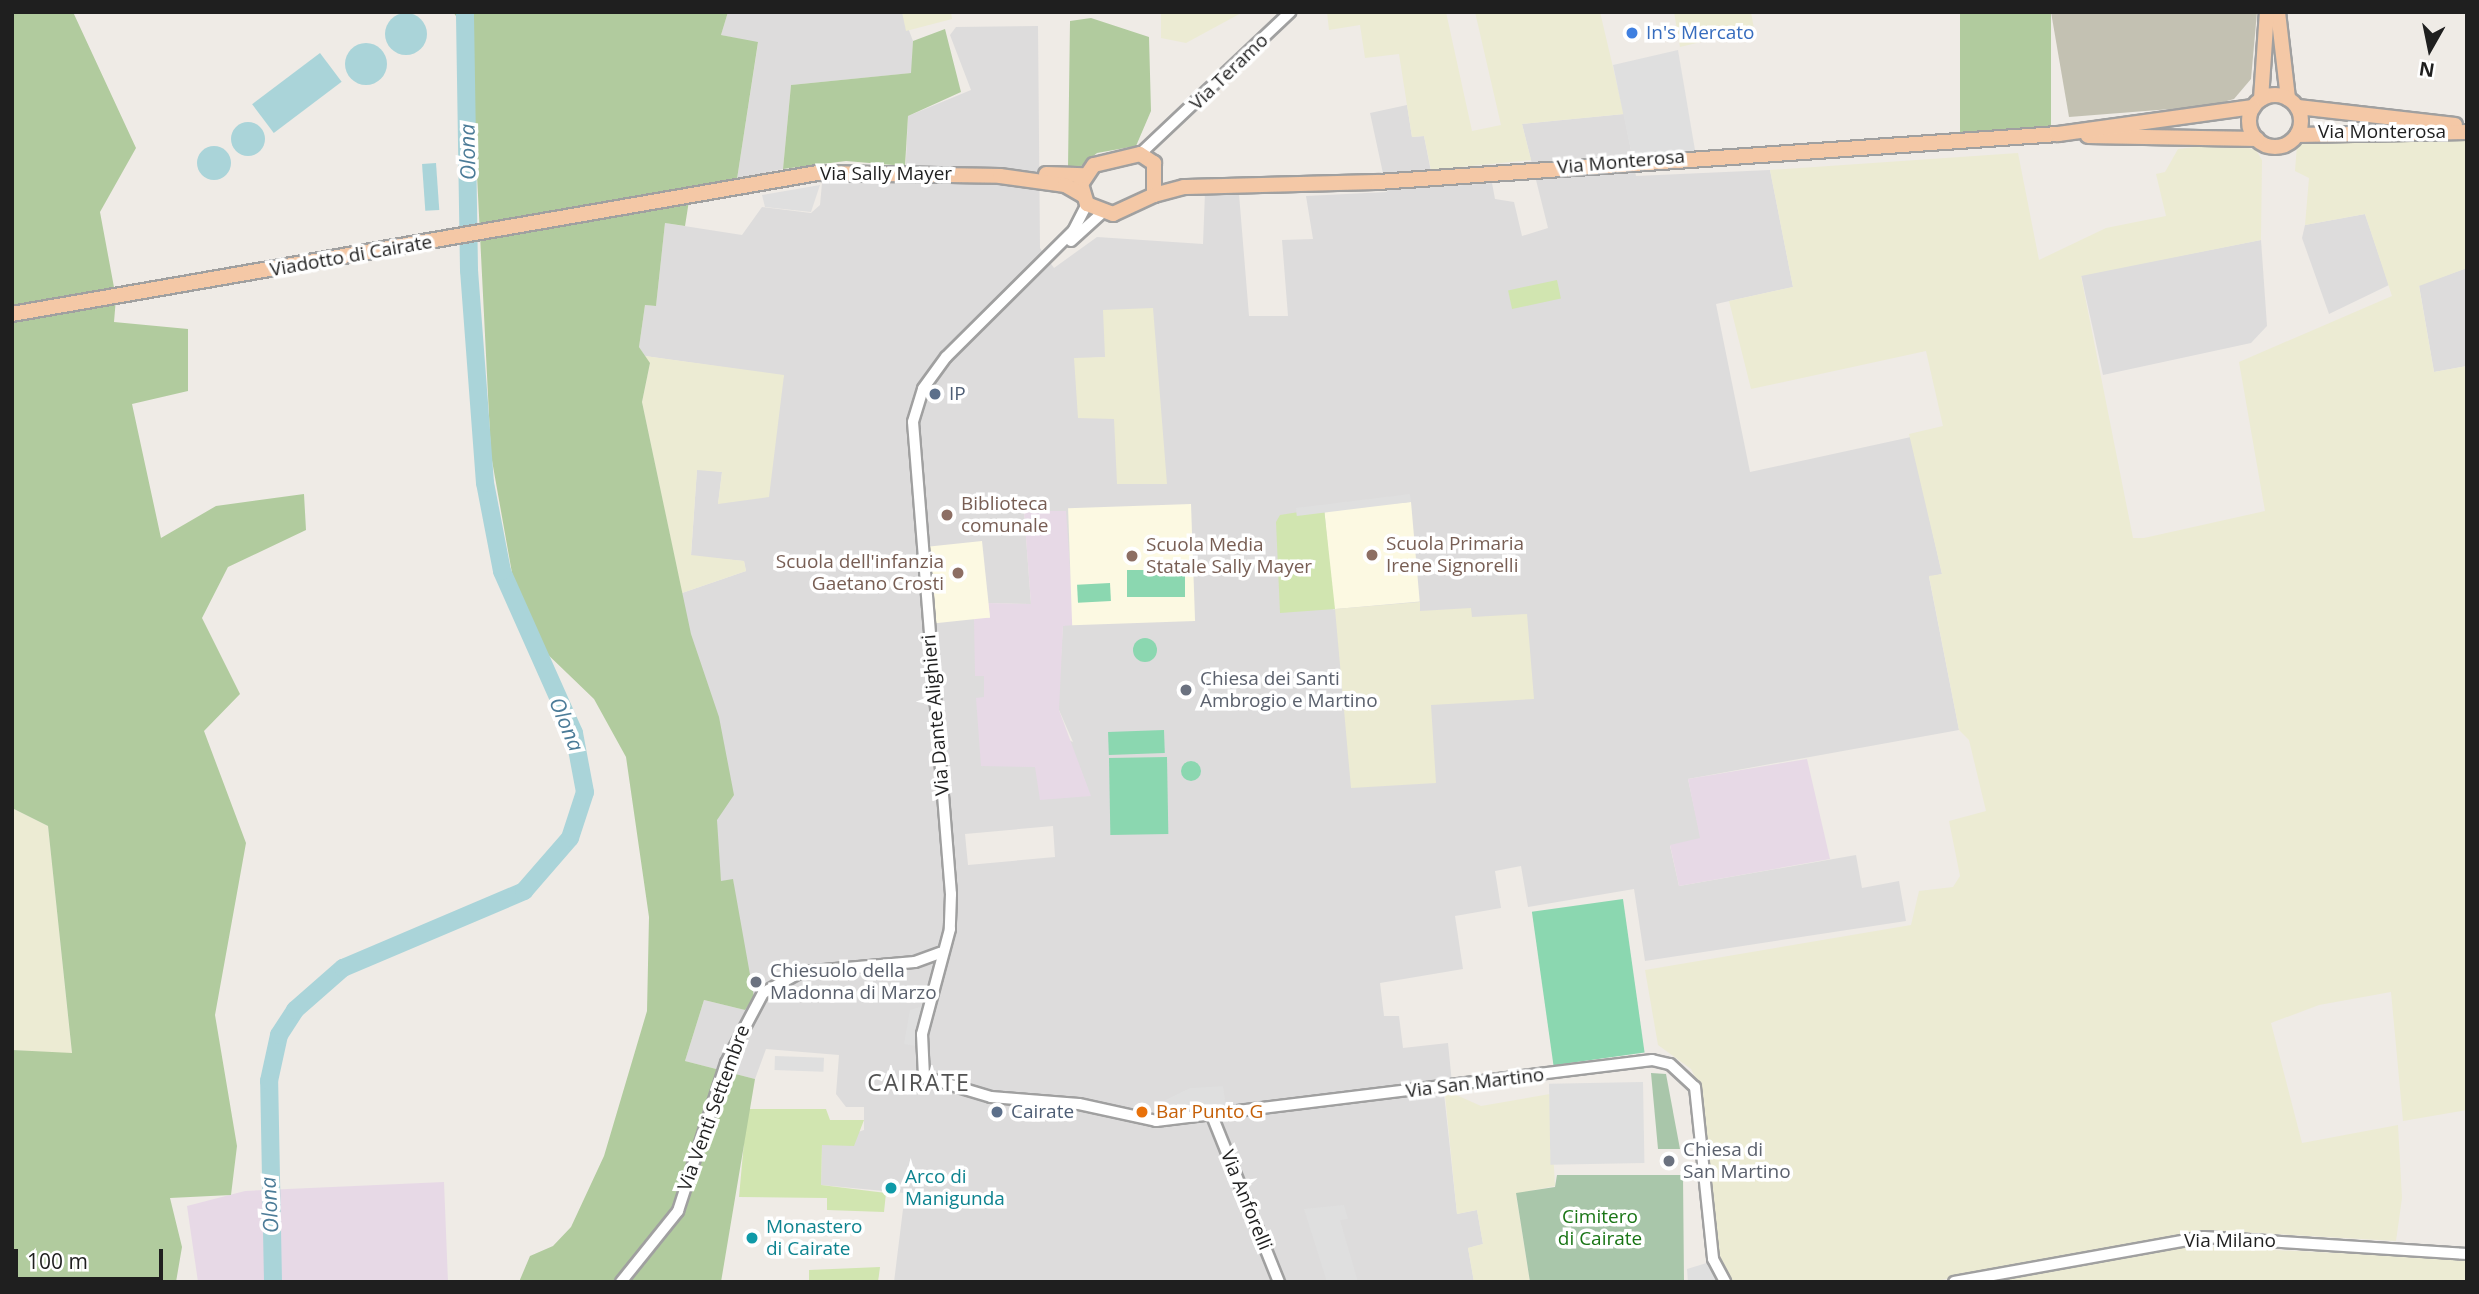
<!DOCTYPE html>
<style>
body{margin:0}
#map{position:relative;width:2479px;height:1294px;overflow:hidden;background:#efebe6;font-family:"Open Sans",sans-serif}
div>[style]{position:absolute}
.residential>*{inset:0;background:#dddcdc}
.industrial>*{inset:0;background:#e7d9e6}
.education>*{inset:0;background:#fcf9e2;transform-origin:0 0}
.construction>*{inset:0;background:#c3c1b2}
.farmland>*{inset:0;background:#ecebd3}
.grass>*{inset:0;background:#d1e5b0;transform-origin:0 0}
.forest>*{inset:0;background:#b1cb9e;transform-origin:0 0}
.cemetery>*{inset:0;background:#a9c6aa}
.pitch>*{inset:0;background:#8bd7b0;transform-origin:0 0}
.round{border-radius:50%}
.parking>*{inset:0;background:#dfdfdf;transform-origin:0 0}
.water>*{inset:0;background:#aad4d9;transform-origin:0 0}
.river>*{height:18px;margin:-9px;padding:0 9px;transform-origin:9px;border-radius:9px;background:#aad4d9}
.roads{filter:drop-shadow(2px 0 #a0a0a0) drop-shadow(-2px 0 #a0a0a0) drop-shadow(0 2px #a0a0a0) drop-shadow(0 -2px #a0a0a0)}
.minor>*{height:10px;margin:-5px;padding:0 5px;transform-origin:5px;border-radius:5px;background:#fff}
.major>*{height:14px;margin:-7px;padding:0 7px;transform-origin:7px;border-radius:7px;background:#f4c8a6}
.major>.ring{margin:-7px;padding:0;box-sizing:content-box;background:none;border:14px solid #f4c8a6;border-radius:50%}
.dots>*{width:19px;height:19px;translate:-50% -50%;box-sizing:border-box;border:4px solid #fff;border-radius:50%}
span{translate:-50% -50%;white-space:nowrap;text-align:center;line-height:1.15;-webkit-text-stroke:7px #fff;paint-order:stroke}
.shop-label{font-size:19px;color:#366cbe}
.left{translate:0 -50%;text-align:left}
.street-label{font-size:19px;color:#1f1f1f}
.service-label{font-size:19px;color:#4e5e75}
.education-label{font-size:19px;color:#785e54}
.right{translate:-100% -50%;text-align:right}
.worship-label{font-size:19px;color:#5b616d}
.food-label{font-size:19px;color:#c56008}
.culture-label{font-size:19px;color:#0d838f}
.park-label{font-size:19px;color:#197515}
.water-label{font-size:21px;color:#4c7c98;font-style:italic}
.quarter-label{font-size:23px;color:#525252;letter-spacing:2px}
.frame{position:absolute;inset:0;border:14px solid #1f1f1f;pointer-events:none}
.north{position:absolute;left:2395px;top:14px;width:70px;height:70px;-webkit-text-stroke:5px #fff;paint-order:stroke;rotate:189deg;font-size:19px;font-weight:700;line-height:28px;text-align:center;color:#1f1f1f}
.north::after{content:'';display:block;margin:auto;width:24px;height:32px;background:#1f1f1f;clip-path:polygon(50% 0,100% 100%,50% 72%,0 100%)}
.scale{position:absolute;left:14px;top:1249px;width:149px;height:32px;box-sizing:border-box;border:4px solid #1f1f1f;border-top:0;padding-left:9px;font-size:21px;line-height:24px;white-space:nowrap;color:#1f1f1f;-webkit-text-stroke:5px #fff;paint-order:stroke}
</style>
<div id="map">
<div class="residential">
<i style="clip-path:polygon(728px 12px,902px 12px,913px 41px,912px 73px,791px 85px,783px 169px,737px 179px,758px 43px,721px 35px)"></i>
<i style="clip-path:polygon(evenodd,1038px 26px,1040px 248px,1054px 268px,1097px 237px,1203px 244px,1205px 192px,1239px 194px,1249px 316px,1288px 316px,1282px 240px,1313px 239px,1306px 196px,1387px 192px,1370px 113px,1407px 105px,1412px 137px,1424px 136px,1434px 187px,1492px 183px,1495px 199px,1514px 202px,1522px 236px,1548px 228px,1522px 124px,1624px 114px,1636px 176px,1770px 170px,1793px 287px,1716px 304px,1750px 472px,1911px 437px,1942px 574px,1929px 577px,1959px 730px,1688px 779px,1701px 839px,1670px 846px,1679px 886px,1856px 855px,1862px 888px,1899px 881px,1906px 921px,1645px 961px,1634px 889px,1528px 907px,1521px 866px,1495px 871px,1501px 908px,1455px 916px,1463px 969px,1380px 983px,1384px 1016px,1399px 1016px,1403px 1048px,1448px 1043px,1452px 1083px,1443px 1084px,1457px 1214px,1477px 1210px,1483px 1244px,1468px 1248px,1474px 1282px,894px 1282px,905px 1193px,821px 1185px,822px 1144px,864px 1130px,864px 1107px,846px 1107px,836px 1094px,839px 1055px,766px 1049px,755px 1079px,685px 1061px,704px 1000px,745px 1010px,733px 880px,721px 882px,682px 593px,746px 571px,744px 561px,691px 556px,697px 469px,722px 472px,718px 504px,784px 376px,645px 356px,639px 347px,645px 305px,656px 306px,665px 223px,742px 235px,762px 207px,811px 213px,820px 205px,822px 183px,905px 180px,908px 116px,971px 90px,950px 35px,956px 27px,1038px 26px,1105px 357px,1160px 411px,1166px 484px,1075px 359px,1105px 357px,1038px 26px,1024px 511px,1074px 625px,1063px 625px,1059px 688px,1059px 710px,1073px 742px,977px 698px,984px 698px,984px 676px,975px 676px,988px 603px,1031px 604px,1024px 511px,1038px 26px,1053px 826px,1055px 857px,968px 865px,965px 834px,1053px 826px)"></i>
<i style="clip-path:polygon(2365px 214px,2389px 285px,2329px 314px,2302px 238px,2305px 225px)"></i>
<i style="clip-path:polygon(2261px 240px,2267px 326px,2251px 343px,2103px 375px,2081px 275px)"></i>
<i style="clip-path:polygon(2467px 268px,2467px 366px,2434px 372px,2419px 285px)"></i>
</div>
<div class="industrial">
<i style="clip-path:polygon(1024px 511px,1066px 511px,1074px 625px,1063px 626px,1059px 710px,1091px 796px,1040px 800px,1035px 767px,981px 766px,976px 698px,984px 697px,984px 676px,975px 676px,974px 618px,990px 618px,988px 603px,1031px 604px)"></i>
<i style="clip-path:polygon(1807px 759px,1830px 859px,1679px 886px,1670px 845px,1700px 838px,1688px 779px)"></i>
<i style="clip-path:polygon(444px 1182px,448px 1282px,198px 1282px,187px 1206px,245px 1191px)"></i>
</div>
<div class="education">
<i style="left:1411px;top:502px;width:100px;height:87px;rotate:85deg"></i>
<i style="left:1191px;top:504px;width:117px;height:123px;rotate:88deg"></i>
<i style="left:982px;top:541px;width:77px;height:55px;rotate:84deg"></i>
</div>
<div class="construction">
<i style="clip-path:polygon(2051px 12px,2257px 12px,2251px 79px,2234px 99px,2209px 106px,2069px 117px)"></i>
</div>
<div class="farmland">
<i style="clip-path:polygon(902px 12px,951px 12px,952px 19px,906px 31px)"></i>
<i style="clip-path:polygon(1161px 12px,1243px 12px,1186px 43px,1161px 38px)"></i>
<i style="clip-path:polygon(1327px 12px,1446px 12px,1472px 131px,1501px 125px,1475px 12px,1600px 12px,1624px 114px,1522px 124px,1531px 160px,1431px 170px,1424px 136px,1412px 137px,1399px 54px,1365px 58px,1360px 25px,1329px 30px)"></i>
<i style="clip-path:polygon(1674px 12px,1751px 12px,1754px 29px,1680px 47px)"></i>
<i style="clip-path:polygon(2324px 135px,2467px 140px,2467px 268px,2419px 286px,2434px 372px,2467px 366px,2467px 1110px,2403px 1121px,2391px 992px,2319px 1005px,2271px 1023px,2302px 1143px,2398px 1125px,2402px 1198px,2396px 1241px,2203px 1230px,1931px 1282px,1732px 1282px,1718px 1258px,1702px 1091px,1691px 1069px,1658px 1045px,1645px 970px,1911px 925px,1919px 891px,1953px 887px,1960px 876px,1949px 821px,1986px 811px,1969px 740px,1959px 730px,1929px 576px,1942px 574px,1909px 434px,1943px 426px,1926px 351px,1751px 389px,1729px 301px,1793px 287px,1770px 170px,2018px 153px,2039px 260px,2106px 228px,2166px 216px,2156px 174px,2165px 172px,2178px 149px,2229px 143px,2256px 150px,2262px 160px,2261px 240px,2081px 276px,2133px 538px,2144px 538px,2265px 511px,2239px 362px,2392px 296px,2365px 214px,2305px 225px,2309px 178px,2295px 171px,2297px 145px)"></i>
<i style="clip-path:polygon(1153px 308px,1167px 484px,1117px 484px,1114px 419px,1078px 418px,1074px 358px,1105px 357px,1103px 310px)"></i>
<i style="clip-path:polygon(645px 356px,784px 375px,769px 497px,718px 504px,722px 472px,697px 470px,691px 555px,744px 561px,746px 571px,682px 593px,642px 402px,650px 363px)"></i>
<i style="clip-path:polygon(1420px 602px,1420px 611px,1471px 608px,1472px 617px,1527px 614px,1534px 699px,1431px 705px,1436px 783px,1351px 788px,1335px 609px)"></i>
<i style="clip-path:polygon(12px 808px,48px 826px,72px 1054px,12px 1050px)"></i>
<i style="clip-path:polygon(1454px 1094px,1481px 1106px,1550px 1094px,1555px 1186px,1516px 1194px,1530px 1282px,1474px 1282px,1468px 1248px,1483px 1244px,1477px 1210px,1457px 1214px,1445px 1095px)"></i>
<i style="clip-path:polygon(2165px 1245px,2467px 1259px,2467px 1282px,1985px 1282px)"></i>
</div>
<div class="grass">
<i style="left:1557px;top:280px;width:19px;height:50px;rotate:78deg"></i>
<i style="clip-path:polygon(1324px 508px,1335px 609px,1280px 613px,1276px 522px,1280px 515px)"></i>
<i style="clip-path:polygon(747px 1109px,826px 1109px,830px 1120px,864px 1120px,854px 1146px,822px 1145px,821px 1185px,886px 1193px,884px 1212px,827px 1210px,827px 1198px,739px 1197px)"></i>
<i style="clip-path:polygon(880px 1267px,878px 1282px,809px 1282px,809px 1270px)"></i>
</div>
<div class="forest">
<i style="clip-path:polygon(12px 12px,73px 12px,136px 148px,100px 212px,116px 298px,114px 322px,188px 329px,188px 391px,132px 404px,161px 538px,216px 506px,304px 494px,306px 530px,228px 567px,202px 618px,240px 694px,204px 731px,246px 843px,215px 1015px,237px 1146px,231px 1195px,170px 1198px,182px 1247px,176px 1282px,12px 1282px,12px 1050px,72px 1053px,48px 826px,12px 808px)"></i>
<i style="clip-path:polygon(453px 12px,728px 12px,721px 35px,758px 42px,737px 179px,691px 188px,685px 226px,665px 223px,656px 306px,645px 305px,639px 347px,650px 363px,642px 402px,691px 634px,719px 717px,734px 795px,717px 820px,721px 881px,733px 879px,754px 997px,745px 1010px,704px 1000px,685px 1061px,755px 1079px,721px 1282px,519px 1282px,530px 1256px,553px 1246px,571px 1227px,604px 1156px,647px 1011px,649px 917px,626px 757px,594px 699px,540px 647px,512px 573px,491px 455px,470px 35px)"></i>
<i style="left:1960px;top:12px;width:91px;height:121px"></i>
<i style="clip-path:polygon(1091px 18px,1149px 37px,1151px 111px,1136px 146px,1097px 153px,1080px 167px,1068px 167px,1070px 21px)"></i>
<i style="clip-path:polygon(945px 29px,961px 92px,908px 116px,905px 166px,846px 161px,783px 169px,791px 85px,911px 73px,913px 41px)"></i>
</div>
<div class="cemetery">
<i style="clip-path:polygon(1651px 1073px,1666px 1074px,1680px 1149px,1658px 1149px)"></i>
<i style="clip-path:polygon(1557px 1175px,1683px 1175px,1684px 1282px,1530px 1282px,1516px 1193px,1555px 1187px)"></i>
</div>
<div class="pitch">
<i style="left:1185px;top:570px;width:27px;height:58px;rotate:90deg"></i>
<i style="left:1110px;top:583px;width:18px;height:33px;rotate:87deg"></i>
<i class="round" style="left:1133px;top:638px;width:24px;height:24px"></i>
<i style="left:1164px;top:730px;width:23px;height:56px;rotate:88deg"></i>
<i style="left:1167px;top:757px;width:77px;height:58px;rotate:89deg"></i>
<i class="round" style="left:1181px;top:761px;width:20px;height:20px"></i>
<i style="left:1623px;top:899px;width:155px;height:92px;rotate:82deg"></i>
</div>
<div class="parking">
<i style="clip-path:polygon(1678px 50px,1696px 156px,1633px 161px,1613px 65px)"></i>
<i style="clip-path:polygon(820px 185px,811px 212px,765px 207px,762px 195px)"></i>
<i style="left:1410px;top:494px;width:8px;height:115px;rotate:83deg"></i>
<i style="clip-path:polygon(923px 1006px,916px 1046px,904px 1044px,910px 1010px)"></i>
<i style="left:775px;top:1056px;width:49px;height:14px;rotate:2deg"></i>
<i style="left:1643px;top:1082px;width:81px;height:94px;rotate:89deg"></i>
<i style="clip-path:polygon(1223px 1086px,1226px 1107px,1162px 1117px,1159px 1111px,1159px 1103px,1190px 1088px)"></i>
<i style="clip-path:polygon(1344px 1205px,1348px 1219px,1340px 1220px,1358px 1282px,1327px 1282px,1304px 1209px)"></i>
<i style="clip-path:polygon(1710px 1262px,1720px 1282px,1688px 1282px,1687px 1269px)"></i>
</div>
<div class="water">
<i class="round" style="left:385px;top:13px;width:42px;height:42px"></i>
<i class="round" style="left:345px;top:43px;width:42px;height:42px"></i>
<i style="left:320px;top:53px;width:36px;height:85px;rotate:53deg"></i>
<i class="round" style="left:231px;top:122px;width:34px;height:34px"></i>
<i class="round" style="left:197px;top:146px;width:34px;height:34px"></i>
<i style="left:436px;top:163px;width:47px;height:14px;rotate:86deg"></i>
</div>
<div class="river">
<i style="left:273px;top:1282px;width:201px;rotate:-91.1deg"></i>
<i style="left:269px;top:1081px;width:47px;rotate:-77.7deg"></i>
<i style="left:279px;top:1035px;width:30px;rotate:-57deg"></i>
<i style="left:295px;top:1010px;width:64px;rotate:-41.2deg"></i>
<i style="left:343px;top:968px;width:197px;rotate:-23deg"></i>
<i style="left:524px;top:891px;width:70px;rotate:-49deg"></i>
<i style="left:570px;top:838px;width:48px;rotate:-71.9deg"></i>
<i style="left:585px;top:792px;width:60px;rotate:-100.6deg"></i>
<i style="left:574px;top:733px;width:177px;rotate:-114deg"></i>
<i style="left:502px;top:571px;width:90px;rotate:-100.9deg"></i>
<i style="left:485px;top:483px;width:214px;rotate:-94.3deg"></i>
<i style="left:469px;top:270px;width:258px;rotate:-90.9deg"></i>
</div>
<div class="roads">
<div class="minor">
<i style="left:1140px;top:154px;width:207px;rotate:-43.4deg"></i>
<i style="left:1087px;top:204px;width:29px;rotate:117deg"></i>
<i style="left:1074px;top:230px;width:180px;rotate:135.2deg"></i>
<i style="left:946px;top:357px;width:39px;rotate:126deg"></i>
<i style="left:923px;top:389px;width:34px;rotate:107deg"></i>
<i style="left:913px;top:422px;width:474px;rotate:85.4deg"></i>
<i style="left:951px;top:894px;width:35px;rotate:92deg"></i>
<i style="left:950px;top:929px;width:109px;rotate:104.9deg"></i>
<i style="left:922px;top:1034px;width:43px;rotate:87.3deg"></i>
<i style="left:924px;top:1077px;width:70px;rotate:16.6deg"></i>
<i style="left:991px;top:1097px;width:88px;rotate:4.5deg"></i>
<i style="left:1079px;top:1104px;width:79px;rotate:12.4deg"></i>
<i style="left:1156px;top:1121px;width:500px;rotate:-7deg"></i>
<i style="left:1652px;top:1060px;width:18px;rotate:13deg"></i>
<i style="left:1670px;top:1064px;width:34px;rotate:43deg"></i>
<i style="left:1695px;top:1087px;width:173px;rotate:84deg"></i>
<i style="left:1713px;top:1259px;width:26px;rotate:62deg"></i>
<i style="left:1071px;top:241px;width:42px;rotate:-42.1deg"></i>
<i style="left:1213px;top:1118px;width:177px;rotate:68.1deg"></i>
<i style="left:621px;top:1282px;width:91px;rotate:-51.2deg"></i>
<i style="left:678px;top:1211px;width:156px;rotate:-72deg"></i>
<i style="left:726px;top:1063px;width:79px;rotate:-62.1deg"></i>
<i style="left:763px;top:993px;width:43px;rotate:-28.9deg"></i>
<i style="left:801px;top:972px;width:114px;rotate:-5deg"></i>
<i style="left:915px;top:962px;width:27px;rotate:-20deg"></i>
<i style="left:1954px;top:1282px;width:254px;rotate:-10.2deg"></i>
<i style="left:2204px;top:1237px;width:264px;rotate:3.7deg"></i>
</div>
<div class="major">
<i style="left:2278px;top:12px;width:87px;rotate:83.4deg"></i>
<i class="ring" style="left:2249px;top:95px;width:38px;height:38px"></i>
<i style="left:2261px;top:99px;width:87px;rotate:-86.1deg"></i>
<i style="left:2298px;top:107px;width:158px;rotate:6.5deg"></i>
<i style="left:2297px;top:135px;width:170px;rotate:-1deg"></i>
<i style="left:2088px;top:136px;width:169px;rotate:1deg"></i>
<i style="left:1140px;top:154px;width:17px;rotate:33deg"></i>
<i style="left:1154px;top:163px;width:32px;rotate:90deg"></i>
<i style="left:1154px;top:195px;width:45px;rotate:155.1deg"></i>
<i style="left:1113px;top:214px;width:28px;rotate:-159deg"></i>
<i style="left:1087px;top:204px;width:21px;rotate:-107deg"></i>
<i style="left:1081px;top:184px;width:23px;rotate:-56deg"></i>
<i style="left:1094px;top:165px;width:47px;rotate:-13.4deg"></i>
<i style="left:1046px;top:174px;width:38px;rotate:2deg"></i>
<i style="left:1154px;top:195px;width:31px;rotate:-15deg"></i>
<i style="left:1184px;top:187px;width:194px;rotate:-1.5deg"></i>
<i style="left:1378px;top:182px;width:682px;rotate:-4.04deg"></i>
<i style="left:2058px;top:134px;width:197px;rotate:-7.9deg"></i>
<i style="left:12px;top:314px;width:817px;rotate:-9.93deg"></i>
<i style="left:817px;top:173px;width:183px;rotate:0.9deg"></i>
<i style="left:1000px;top:176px;width:66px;rotate:7.9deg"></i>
<i style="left:1065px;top:185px;width:20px;rotate:30deg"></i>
</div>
</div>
<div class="dots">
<i style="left:1632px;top:33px;background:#3f7fe0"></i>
<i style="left:935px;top:394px;background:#5c6f8a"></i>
<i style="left:947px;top:515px;background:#8d6e63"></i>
<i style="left:1372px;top:555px;background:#8d6e63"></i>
<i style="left:1132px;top:556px;background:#8d6e63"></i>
<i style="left:958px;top:573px;background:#8d6e63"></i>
<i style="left:1186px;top:690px;background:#6b7280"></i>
<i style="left:756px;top:982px;background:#6b7280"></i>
<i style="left:997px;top:1112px;background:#5c6f8a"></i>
<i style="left:1142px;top:1112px;background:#e8710a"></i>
<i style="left:1669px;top:1161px;background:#6b7280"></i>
<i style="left:891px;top:1188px;background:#0f9aa8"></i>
<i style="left:752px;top:1238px;background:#0f9aa8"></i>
</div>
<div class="shop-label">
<span class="left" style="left:1646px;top:33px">In's Mercato</span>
</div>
<div class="street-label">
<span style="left:1229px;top:72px;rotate:-44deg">Via Teramo</span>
<span style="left:2382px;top:132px">Via Monterosa</span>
<span style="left:1621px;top:162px;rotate:-5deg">Via Monterosa</span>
<span style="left:886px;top:174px">Via Sally Mayer</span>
<span style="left:351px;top:256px;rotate:-10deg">Viadotto di Cairate</span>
<span style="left:936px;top:715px;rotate:-95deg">Via Dante Alighieri</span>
<span style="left:1475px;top:1083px;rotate:-7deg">Via San Martino</span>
<span style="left:714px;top:1108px;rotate:-70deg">Via Venti Settembre</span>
<span style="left:1246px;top:1200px;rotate:68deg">Via Anforelli</span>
<span style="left:2230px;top:1241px">Via Milano</span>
</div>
<div class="service-label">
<span class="left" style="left:949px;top:394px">IP</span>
<span class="left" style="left:1011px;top:1112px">Cairate</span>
</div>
<div class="education-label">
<span class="left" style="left:961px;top:515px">Biblioteca<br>comunale</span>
<span class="left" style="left:1386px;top:555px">Scuola Primaria<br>Irene Signorelli</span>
<span class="left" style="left:1146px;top:556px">Scuola Media<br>Statale Sally Mayer</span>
<span class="right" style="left:944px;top:573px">Scuola dell'infanzia<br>Gaetano Crosti</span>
</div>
<div class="worship-label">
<span class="left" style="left:1200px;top:690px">Chiesa dei Santi<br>Ambrogio e Martino</span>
<span class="left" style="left:770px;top:982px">Chiesuolo della<br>Madonna di Marzo</span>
<span class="left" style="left:1683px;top:1161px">Chiesa di<br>San Martino</span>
</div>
<div class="food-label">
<span class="left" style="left:1156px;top:1112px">Bar Punto G</span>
</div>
<div class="culture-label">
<span class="left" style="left:905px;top:1188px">Arco di<br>Manigunda</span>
<span class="left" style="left:766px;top:1238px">Monastero<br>di Cairate</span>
</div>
<div class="park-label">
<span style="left:1600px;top:1228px">Cimitero<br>di Cairate</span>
</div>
<div class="water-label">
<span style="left:467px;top:152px;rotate:-91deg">Olona</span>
<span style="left:567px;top:724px;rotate:67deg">Olona</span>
<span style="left:269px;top:1205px;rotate:-93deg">Olona</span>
</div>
<div class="quarter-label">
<span style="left:919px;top:1082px">CAIRATE</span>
</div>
<div class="frame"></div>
<div class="north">N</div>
<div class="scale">100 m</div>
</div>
